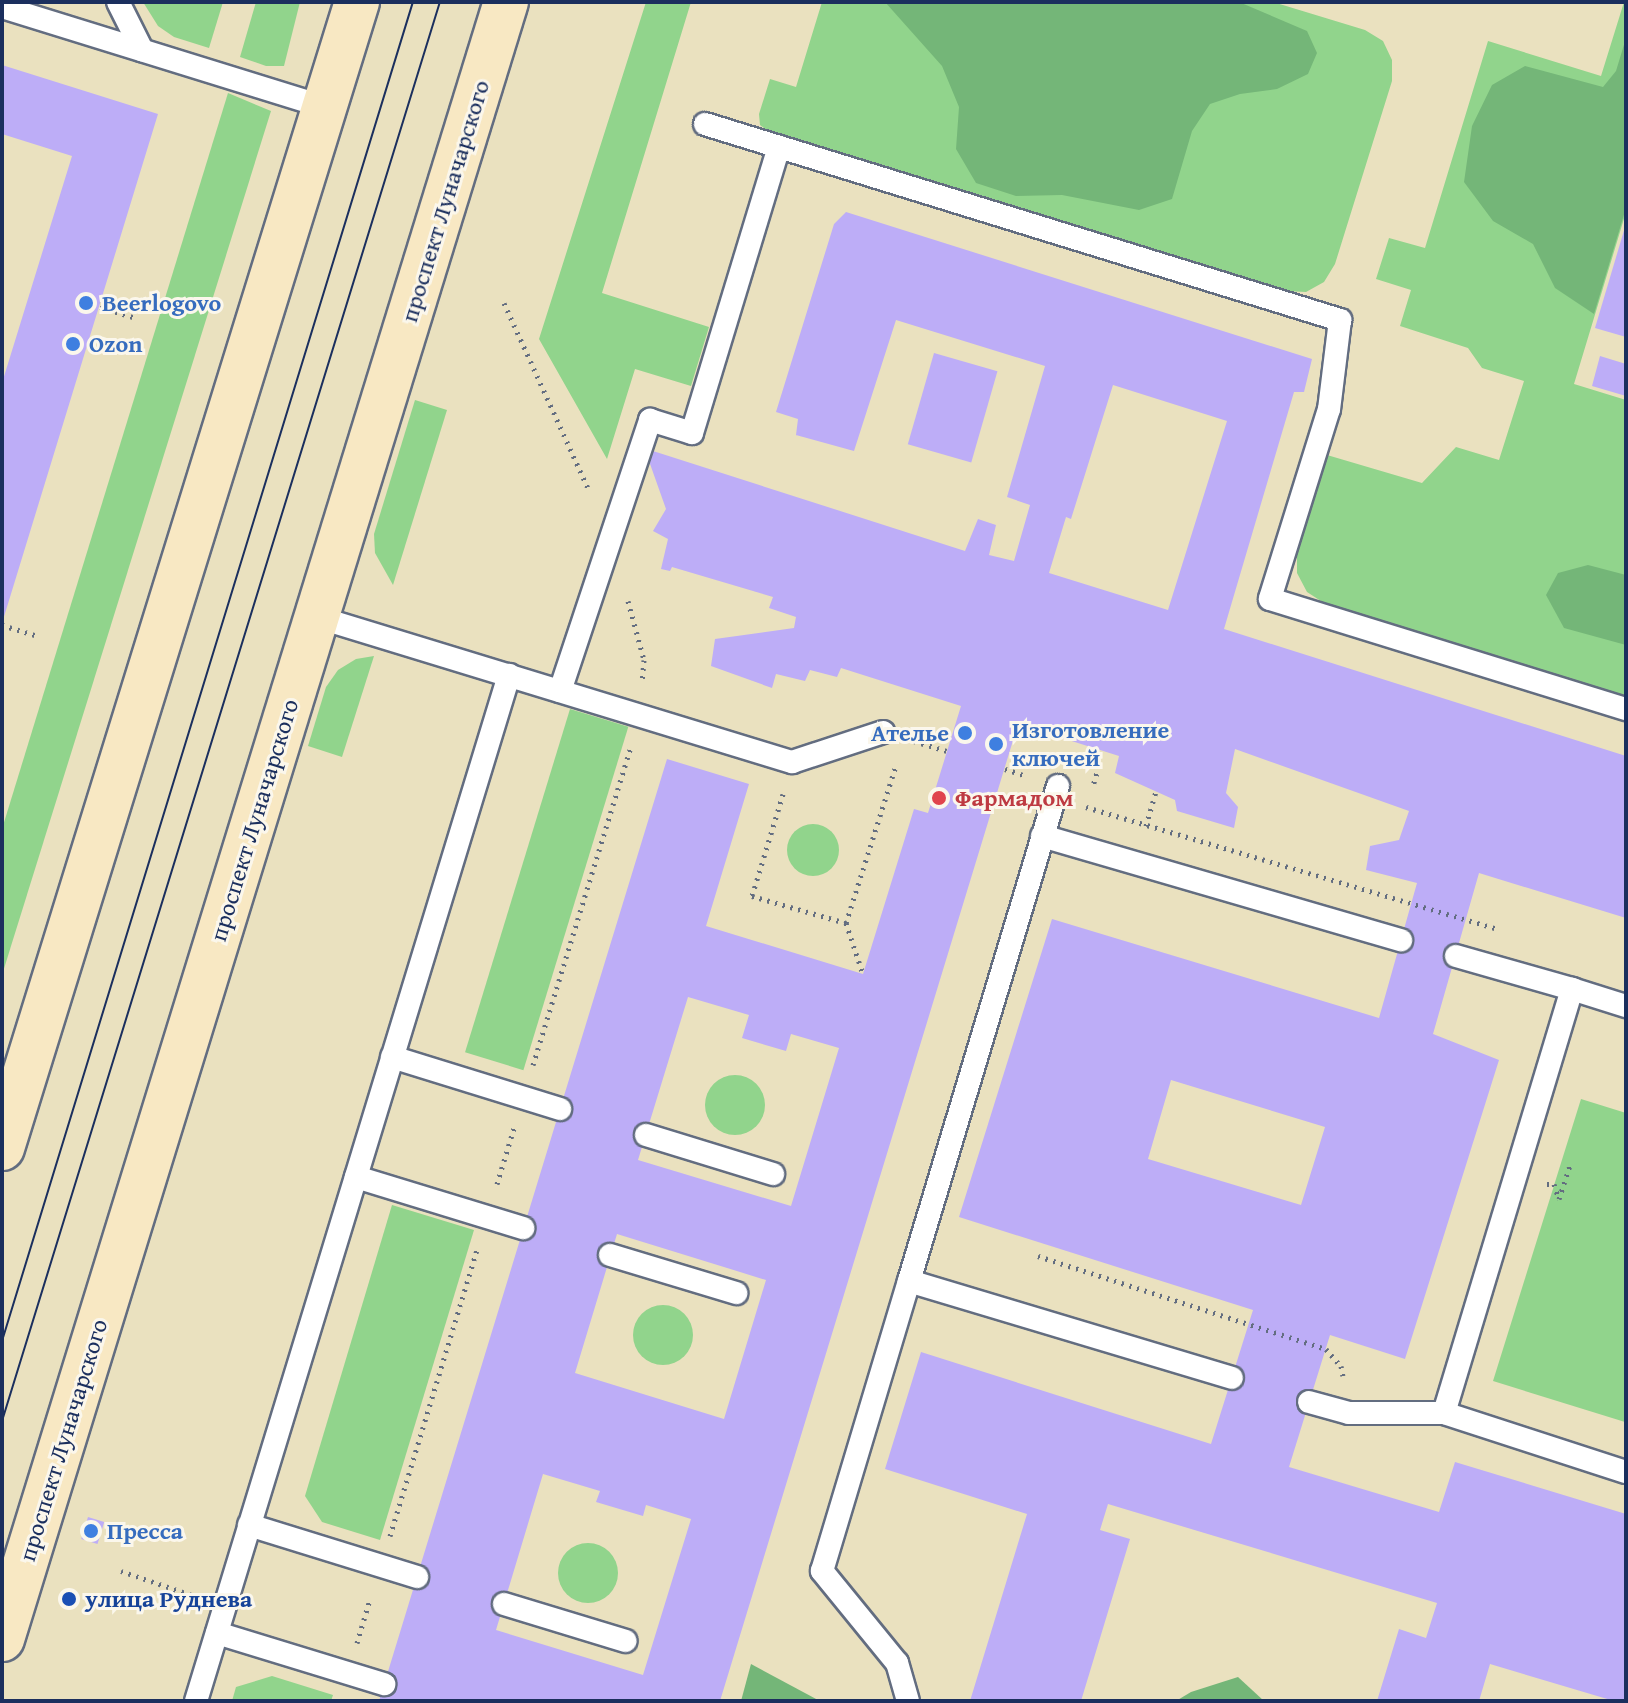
<!DOCTYPE html>
<meta charset="utf-8">
<style>
body{margin:0}
#map{position:relative;width:1628px;height:1703px;overflow:hidden;background:#eae1bf;font-family:"Gentium Book Plus",serif}
div>[style]{position:absolute}
.green>*{inset:0;background:#91d48c;transform-origin:0 0}
.round{border-radius:50%}
.forest>*{inset:0;background:#74b678}
.building>*{inset:0;background:#bdadf7;transform-origin:0 0}
.path>*{height:5px;margin-top:-2.5px;transform-origin:0;background:repeating-linear-gradient(90deg,#636d80 0 2px,transparent 0 8px)}
.roads{filter:drop-shadow(2px 0 #636d80) drop-shadow(-2px 0 #636d80) drop-shadow(0 2px #636d80) drop-shadow(0 -2px #636d80)}
.lane>*{height:22px;margin:-11px;padding:0 11px;transform-origin:11px;border-radius:11px;background:#fff}
.secondary>*{height:44px;margin:-22px;padding:0 22px;transform-origin:22px;border-radius:22px;background:#f8e8c3}
.tram>*{height:2px;margin:-1px;padding:0 1px;transform-origin:1px;border-radius:1px;background:#1b2f5e}
.dots>*{width:22px;height:22px;translate:-50% -50%;box-sizing:border-box;border:4px solid #fbf7ec;border-radius:50%}
span{translate:-50% -50%;white-space:nowrap;text-align:center;line-height:1.15;-webkit-text-stroke:6px #fbf7ec;paint-order:stroke}
.street-label{font-size:24px;color:#1b2f5e}
.shop-label{font-size:24px;color:#366cbe;font-weight:700}
.left{translate:0 -50%;text-align:left}
.right{translate:-100% -50%;text-align:right}
.health-label{font-size:24px;color:#be3a42;font-weight:700}
.transit-label{font-size:24px;color:#164399;font-weight:700}
.frame{position:absolute;inset:0;border:4px solid #1b2f5e;pointer-events:none}
</style>
<div id="map">
<div class="green">
<i style="clip-path:polygon(143px 2px,223px 2px,209px 48px,174px 37px,158px 26px)"></i>
<i style="clip-path:polygon(256px 2px,300px 2px,284px 66px,266px 66px,240px 57px)"></i>
<i style="clip-path:polygon(646px 2px,691px 2px,602px 293px,709px 327px,691px 386px,635px 369px,607px 459px,539px 339px)"></i>
<i style="clip-path:polygon(822px 2px,1273px 2px,1365px 30px,1383px 41px,1392px 60px,1392px 81px,1335px 264px,1324px 282px,1306px 292px,1285px 291px,769px 132px,760px 125px,759px 114px,770px 79px,796px 87px)"></i>
<i style="clip-path:polygon(1624px 2px,1626px 212px,1574px 384px,1626px 400px,1626px 696px,1324px 603px,1307px 592px,1297px 573px,1297px 552px,1327px 455px,1422px 483px,1456px 447px,1499px 460px,1524px 381px,1482px 368px,1468px 348px,1400px 326px,1411px 290px,1376px 279px,1389px 238px,1425px 248px,1488px 41px,1601px 76px)"></i>
<i style="clip-path:polygon(228px 93px,271px 111px,2px 975px,2px 829px)"></i>
<i style="clip-path:polygon(415px 400px,447px 410px,393px 585px,375px 553px,374px 534px)"></i>
<i style="clip-path:polygon(374px 656px,342px 757px,308px 746px,326px 687px,338px 670px,356px 659px)"></i>
<i style="left:570px;top:709px;width:61px;height:359px;rotate:17deg"></i>
<i class="round" style="left:787px;top:824px;width:52px;height:52px"></i>
<i class="round" style="left:705px;top:1075px;width:60px;height:60px"></i>
<i style="clip-path:polygon(1581px 1099px,1626px 1113px,1625px 1422px,1493px 1381px)"></i>
<i style="clip-path:polygon(392px 1205px,474px 1230px,380px 1540px,322px 1522px,305px 1496px)"></i>
<i class="round" style="left:633px;top:1305px;width:60px;height:60px"></i>
<i class="round" style="left:558px;top:1543px;width:60px;height:60px"></i>
<i style="clip-path:polygon(272px 1676px,333px 1695px,331px 1701px,232px 1701px,236px 1687px)"></i>
</div>
<div class="forest">
<i style="clip-path:polygon(885px 2px,1239px 2px,1307px 31px,1317px 53px,1308px 74px,1277px 89px,1240px 94px,1210px 104px,1192px 131px,1172px 199px,1139px 210px,1062px 195px,1016px 196px,976px 183px,956px 149px,959px 107px,942px 66px)"></i>
<i style="clip-path:polygon(1626px 38px,1626px 208px,1594px 314px,1555px 288px,1533px 244px,1493px 221px,1464px 182px,1472px 126px,1492px 85px,1525px 66px,1603px 87px,1616px 71px)"></i>
<i style="clip-path:polygon(1588px 565px,1626px 575px,1626px 645px,1564px 628px,1546px 595px,1558px 573px)"></i>
<i style="clip-path:polygon(751px 1664px,818px 1700px,819px 1701px,741px 1701px)"></i>
<i style="clip-path:polygon(1238px 1677px,1264px 1701px,1176px 1701px,1191px 1692px)"></i>
</div>
<div class="building">
<i style="clip-path:polygon(2px 65px,158px 114px,3px 620px,2px 383px,72px 156px,2px 134px)"></i>
<i style="clip-path:polygon(evenodd,846px 212px,1312px 359px,1304px 392px,1294px 392px,1224px 629px,1626px 756px,1626px 918px,1479px 873px,1433px 1034px,1499px 1060px,1405px 1359px,1330px 1335px,1289px 1467px,1439px 1512px,1455px 1462px,1626px 1514px,1626px 1701px,1614px 1701px,1490px 1664px,1479px 1701px,1377px 1701px,1399px 1629px,1426px 1638px,1437px 1603px,1108px 1504px,1100px 1530px,1130px 1539px,1081px 1701px,970px 1701px,1027px 1514px,885px 1469px,921px 1352px,1211px 1444px,1253px 1310px,959px 1217px,1052px 919px,1379px 1018px,1417px 883px,1366px 870px,1370px 846px,1399px 840px,1409px 811px,1235px 749px,1226px 793px,1238px 807px,1234px 828px,1177px 811px,1175px 800px,1115px 773px,1119px 756px,1018px 724px,720px 1701px,379px 1701px,667px 759px,749px 784px,706px 926px,863px 974px,914px 809px,928px 813px,961px 706px,841px 668px,837px 677px,810px 670px,805px 681px,776px 674px,772px 688px,711px 666px,715px 639px,794px 628px,796px 617px,769px 608px,773px 597px,672px 567px,670px 571px,661px 569px,668px 539px,653px 531px,666px 509px,649px 461px,653px 451px,965px 551px,978px 519px,996px 525px,989px 555px,1014px 561px,1030px 505px,1007px 497px,1045px 366px,896px 320px,854px 451px,796px 435px,798px 419px,776px 412px,834px 224px,846px 212px,1113px 385px,1227px 421px,1168px 610px,1049px 573px,1066px 517px,1071px 519px,1113px 385px,846px 212px,688px 997px,749px 1015px,742px 1038px,786px 1051px,791px 1034px,839px 1048px,791px 1206px,638px 1160px,688px 997px,846px 212px,1171px 1080px,1325px 1127px,1301px 1205px,1148px 1159px,1171px 1080px,846px 212px,617px 1234px,766px 1280px,724px 1419px,575px 1373px,617px 1234px,846px 212px,543px 1474px,600px 1491px,596px 1502px,643px 1516px,646px 1505px,691px 1519px,643px 1675px,496px 1630px,543px 1474px)"></i>
<i style="clip-path:polygon(1625px 227px,1626px 227px,1626px 337px,1595px 328px)"></i>
<i style="left:934px;top:353px;width:66px;height:95px;rotate:16deg"></i>
<i style="clip-path:polygon(1600px 356px,1626px 364px,1626px 396px,1592px 386px)"></i>
<i style="left:88px;top:1517px;width:17px;height:23px;rotate:17deg"></i>
</div>
<div class="path">
<i style="left:504px;top:303px;width:205px;rotate:65.6deg"></i>
<i style="left:100px;top:307px;width:39px;rotate:17deg"></i>
<i style="left:628px;top:601px;width:61px;rotate:74.8deg"></i>
<i style="left:644px;top:660px;width:21px;rotate:95deg"></i>
<i style="left:2px;top:625px;width:38px;rotate:17deg"></i>
<i style="left:914px;top:741px;width:34px;rotate:17deg"></i>
<i style="left:1079px;top:759px;width:21px;rotate:19deg"></i>
<i style="left:1099px;top:766px;width:21px;rotate:107deg"></i>
<i style="left:1005px;top:769px;width:23px;rotate:18deg"></i>
<i style="left:783px;top:794px;width:107px;rotate:106.9deg"></i>
<i style="left:752px;top:896px;width:98px;rotate:16deg"></i>
<i style="left:846px;top:923px;width:166px;rotate:-72.4deg"></i>
<i style="left:1086px;top:807px;width:430px;rotate:16.5deg"></i>
<i style="left:1146px;top:826px;width:35px;rotate:-74deg"></i>
<i style="left:846px;top:923px;width:54px;rotate:71.6deg"></i>
<i style="left:533px;top:1065px;width:334px;rotate:-72.9deg"></i>
<i style="left:497px;top:1184px;width:59px;rotate:-73.1deg"></i>
<i style="left:1547px;top:1184px;width:7px"></i>
<i style="left:1554px;top:1184px;width:16px;rotate:72deg"></i>
<i style="left:1559px;top:1199px;width:35px;rotate:-72deg"></i>
<i style="left:1038px;top:1256px;width:303px;rotate:17.9deg"></i>
<i style="left:1326px;top:1349px;width:23px;rotate:49deg"></i>
<i style="left:1341px;top:1366px;width:10px;rotate:79deg"></i>
<i style="left:390px;top:1536px;width:302px;rotate:-73.1deg"></i>
<i style="left:121px;top:1571px;width:75px;rotate:18.7deg"></i>
<i style="left:357px;top:1643px;width:46px;rotate:-73.5deg"></i>
</div>
<div class="roads">
<div class="lane">
<i style="left:118px;top:2px;width:54px;rotate:63.4deg"></i>
<i style="left:2px;top:7px;width:338px;rotate:17.2deg"></i>
<i style="left:705px;top:124px;width:665px;rotate:17.15deg"></i>
<i style="left:1340px;top:320px;width:90px;rotate:97deg"></i>
<i style="left:1329px;top:409px;width:199px;rotate:107.3deg"></i>
<i style="left:1270px;top:599px;width:373px;rotate:17.2deg"></i>
<i style="left:317px;top:617px;width:497px;rotate:17deg"></i>
<i style="left:792px;top:762px;width:96px;rotate:-18.2deg"></i>
<i style="left:560px;top:691px;width:286px;rotate:-71.6deg"></i>
<i style="left:650px;top:420px;width:44px;rotate:17.2deg"></i>
<i style="left:692px;top:433px;width:299px;rotate:-73.1deg"></i>
<i style="left:1042px;top:836px;width:374px;rotate:16.2deg"></i>
<i style="left:1456px;top:956px;width:121px;rotate:15.9deg"></i>
<i style="left:392px;top:1057px;width:176px;rotate:17.2deg"></i>
<i style="left:646px;top:1135px;width:133px;rotate:17.1deg"></i>
<i style="left:356px;top:1177px;width:175px;rotate:17deg"></i>
<i style="left:610px;top:1255px;width:132px;rotate:16.8deg"></i>
<i style="left:909px;top:1281px;width:517px;rotate:-73.25deg"></i>
<i style="left:1309px;top:1402px;width:41px;rotate:15.4deg"></i>
<i style="left:1349px;top:1413px;width:95px"></i>
<i style="left:1444px;top:1413px;width:191px;rotate:18deg"></i>
<i style="left:1444px;top:1413px;width:443px;rotate:-73.2deg"></i>
<i style="left:1572px;top:989px;width:57px;rotate:17.5deg"></i>
<i style="left:249px;top:1525px;width:176px;rotate:17.2deg"></i>
<i style="left:504px;top:1604px;width:127px;rotate:16.9deg"></i>
<i style="left:217px;top:1633px;width:175px;rotate:17deg"></i>
<i style="left:196px;top:1701px;width:1073px;rotate:-73.03deg"></i>
<i style="left:908px;top:1701px;width:40px;rotate:-106deg"></i>
<i style="left:897px;top:1663px;width:119px;rotate:-129.2deg"></i>
<i style="left:822px;top:1571px;width:303px;rotate:-73.3deg"></i>
<i style="left:909px;top:1281px;width:337px;rotate:16.7deg"></i>
</div>
<div class="secondary">
<i style="left:2px;top:1148px;width:1200px;rotate:-72.79deg"></i>
<i style="left:2px;top:1639px;width:1713px;rotate:-72.89deg"></i>
</div>
</div>
<div class="tram">
<i style="left:2px;top:1341px;width:1401px;rotate:-72.94deg"></i>
<i style="left:2px;top:1421px;width:1485px;rotate:-72.85deg"></i>
</div>
<div class="dots">
<i style="left:86px;top:303px;background:#3f7fe0"></i>
<i style="left:73px;top:344px;background:#3f7fe0"></i>
<i style="left:965px;top:733px;background:#3f7fe0"></i>
<i style="left:996px;top:744px;background:#3f7fe0"></i>
<i style="left:939px;top:798px;background:#e0444e"></i>
<i style="left:91px;top:1531px;background:#3f7fe0"></i>
<i style="left:69px;top:1599px;background:#1a4fb4"></i>
</div>
<div class="street-label">
<span style="left:445px;top:201px;rotate:-73deg">проспект Луначарского</span>
<span style="left:254px;top:820px;rotate:-73deg">проспект Луначарского</span>
<span style="left:63px;top:1440px;rotate:-73deg">проспект Луначарского</span>
</div>
<div class="shop-label">
<span class="left" style="left:102px;top:303px">Beerlogovo</span>
<span class="left" style="left:89px;top:344px">Ozon</span>
<span class="left" style="left:1012px;top:744px">Изготовление<br>ключей</span>
<span class="right" style="left:949px;top:733px">Ателье</span>
<span class="left" style="left:107px;top:1531px">Пресса</span>
</div>
<div class="health-label">
<span class="left" style="left:955px;top:798px">Фармадом</span>
</div>
<div class="transit-label">
<span class="left" style="left:85px;top:1599px">улица Руднева</span>
</div>
<div class="frame"></div>
</div>
